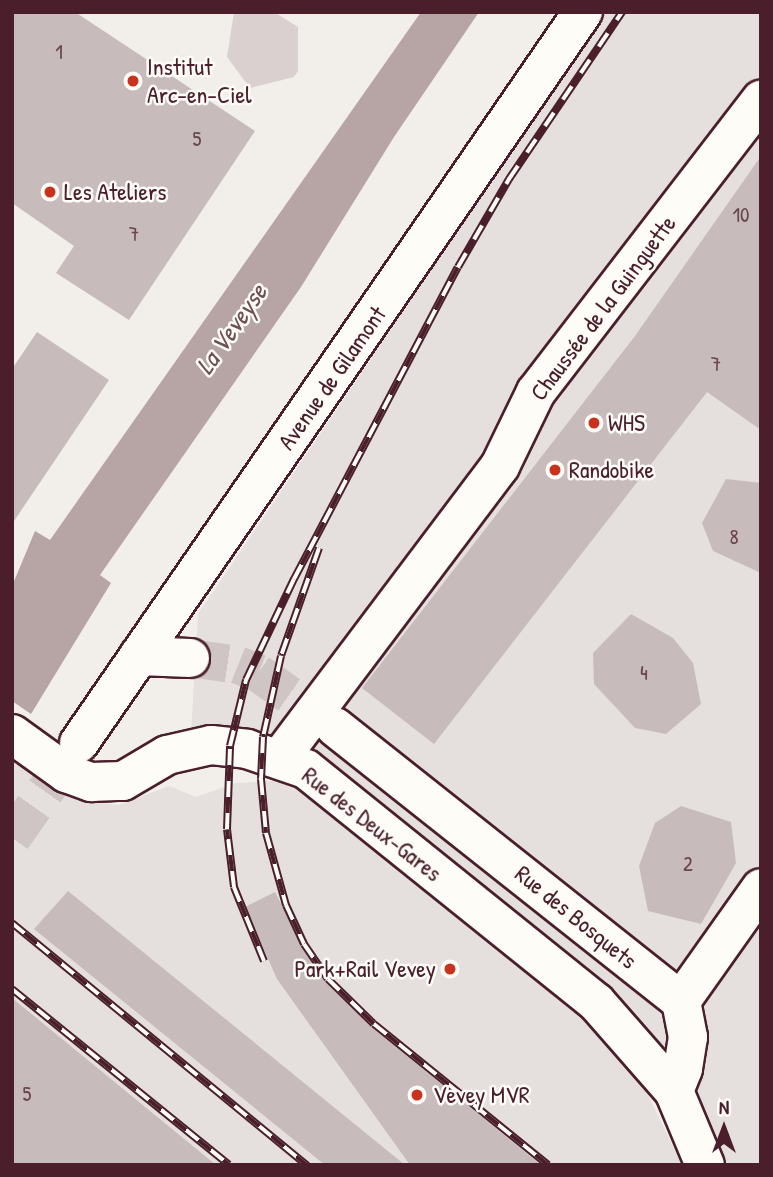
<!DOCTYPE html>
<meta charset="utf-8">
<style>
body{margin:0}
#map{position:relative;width:773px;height:1177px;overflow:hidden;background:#f2efeb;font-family:"Patrick Hand",sans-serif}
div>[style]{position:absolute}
.built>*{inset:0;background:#e5dfdd}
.green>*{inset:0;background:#d9d0cf}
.water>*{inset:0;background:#b7a5a6}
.building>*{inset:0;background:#c8bbbb}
.street-tunnel>*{height:38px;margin-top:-19px;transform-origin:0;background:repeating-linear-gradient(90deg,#d0c5c5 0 38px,transparent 0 57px)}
.secondary-tunnel>*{height:38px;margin-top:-19px;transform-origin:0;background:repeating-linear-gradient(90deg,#d0c5c5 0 38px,transparent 0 57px)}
.roads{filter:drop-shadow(2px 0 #4a1f2b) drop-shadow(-2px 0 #4a1f2b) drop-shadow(0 2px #4a1f2b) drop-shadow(0 -2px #4a1f2b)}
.street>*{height:38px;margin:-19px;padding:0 19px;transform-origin:19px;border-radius:19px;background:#fdfcf7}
.secondary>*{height:38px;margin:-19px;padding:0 19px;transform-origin:19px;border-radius:19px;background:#fdfcf7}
.rail>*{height:8px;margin-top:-4px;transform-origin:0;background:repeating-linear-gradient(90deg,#fdfcf7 0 16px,#4a1f2b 0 32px);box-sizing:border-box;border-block:2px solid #4a1f2b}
.dots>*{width:19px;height:19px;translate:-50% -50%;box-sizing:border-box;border:4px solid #fdfcf7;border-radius:50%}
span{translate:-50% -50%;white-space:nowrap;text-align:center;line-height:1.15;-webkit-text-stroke:5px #fdfcf7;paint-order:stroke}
.number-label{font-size:21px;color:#6a464f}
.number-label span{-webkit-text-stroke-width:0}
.poi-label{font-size:24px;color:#4a1f2b}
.left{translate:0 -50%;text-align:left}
.right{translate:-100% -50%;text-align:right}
.street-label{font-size:24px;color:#4a1f2b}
.water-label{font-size:26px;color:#704e56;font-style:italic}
.frame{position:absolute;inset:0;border:14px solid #4a1f2b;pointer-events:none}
.north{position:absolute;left:689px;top:1093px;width:70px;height:70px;-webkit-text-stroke:5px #fdfcf7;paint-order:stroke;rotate:0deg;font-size:19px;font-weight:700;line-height:28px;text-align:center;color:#4a1f2b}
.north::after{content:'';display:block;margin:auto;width:24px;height:32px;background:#4a1f2b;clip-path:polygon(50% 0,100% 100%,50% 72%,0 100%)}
</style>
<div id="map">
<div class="built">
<i style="clip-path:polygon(606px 12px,761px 12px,761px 1165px,705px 1165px,674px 1091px,306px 769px,190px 749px,198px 614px)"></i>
<i style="clip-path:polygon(12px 753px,60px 791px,86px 802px,119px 805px,169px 786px,196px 797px,236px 783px,273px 781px,291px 785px,558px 995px,604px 1036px,648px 1095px,682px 1165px,65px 1165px,12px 1070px)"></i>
</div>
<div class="green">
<i style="clip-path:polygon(234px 12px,274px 12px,298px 27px,298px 71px,294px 77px,250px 88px,227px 57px)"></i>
</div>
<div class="water">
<i style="clip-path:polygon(421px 12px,479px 12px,394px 137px,301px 287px,100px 575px,111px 583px,31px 714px,12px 701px,12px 586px,35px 531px,50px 540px)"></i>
</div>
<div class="building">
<i style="clip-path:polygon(12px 12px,75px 12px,255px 131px,129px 320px,56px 273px,74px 246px,12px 203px)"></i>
<i style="clip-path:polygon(761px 156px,761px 430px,707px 392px,434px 744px,362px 688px,635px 336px)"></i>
<i style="clip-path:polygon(37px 332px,109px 380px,12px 524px,12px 369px)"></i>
<i style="clip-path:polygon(726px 479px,761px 483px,761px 573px,713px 551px,702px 523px)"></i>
<i style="clip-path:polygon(631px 614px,673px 638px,693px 663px,701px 704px,666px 734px,635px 728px,594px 684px,593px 653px)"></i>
<i style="clip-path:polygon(681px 806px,731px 822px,736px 863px,701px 924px,648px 911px,639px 866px,655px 823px)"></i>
<i style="clip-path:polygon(68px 891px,405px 1165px,325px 1165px,34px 929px)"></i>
<i style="clip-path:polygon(275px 892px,302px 945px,326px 981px,370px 1026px,541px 1165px,410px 1165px,277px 979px,245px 907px)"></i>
<i style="clip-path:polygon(12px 998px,216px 1165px,12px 1165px)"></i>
</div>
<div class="street-tunnel">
<i style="left:190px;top:658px;width:49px;rotate:8.3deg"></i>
<i style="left:238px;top:665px;width:22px;rotate:22deg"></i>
<i style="left:258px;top:673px;width:94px;rotate:35deg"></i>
</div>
<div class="secondary-tunnel">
<i style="left:12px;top:838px;width:116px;rotate:-54.8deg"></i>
</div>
<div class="roads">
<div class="street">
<i style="left:139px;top:656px;width:51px;rotate:2.2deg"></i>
<i style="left:335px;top:727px;width:441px;rotate:38.4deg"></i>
<i style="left:681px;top:1001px;width:37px;rotate:79deg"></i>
<i style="left:688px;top:1037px;width:32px;rotate:99deg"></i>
<i style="left:683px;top:1069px;width:24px;rotate:112deg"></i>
<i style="left:12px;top:734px;width:67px;rotate:35.8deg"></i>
<i style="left:66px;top:773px;width:27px;rotate:20deg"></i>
<i style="left:91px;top:782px;width:32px;rotate:-2deg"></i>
<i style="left:123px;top:781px;width:51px;rotate:-30.6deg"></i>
<i style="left:167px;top:755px;width:45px;rotate:-12.8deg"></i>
<i style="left:211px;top:745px;width:36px;rotate:6deg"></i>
<i style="left:247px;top:749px;width:62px;rotate:18.7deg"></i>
<i style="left:306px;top:769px;width:372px;rotate:38.8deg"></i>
<i style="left:596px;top:1002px;width:118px;rotate:48.8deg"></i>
<i style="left:674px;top:1091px;width:80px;rotate:67.3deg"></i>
<i style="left:280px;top:758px;width:366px;rotate:-53deg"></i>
<i style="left:500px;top:466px;width:82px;rotate:-64.1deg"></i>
<i style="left:536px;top:392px;width:369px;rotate:-52.4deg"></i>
<i style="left:681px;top:1001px;width:138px;rotate:-54.7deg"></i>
</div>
<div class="secondary">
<i style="left:79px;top:743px;width:888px;rotate:-55.42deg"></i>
</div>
</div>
<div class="rail">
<i style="left:319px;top:548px;width:114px;rotate:109.4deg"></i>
<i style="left:281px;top:656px;width:83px;rotate:102.5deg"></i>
<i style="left:263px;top:737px;width:42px;rotate:92.7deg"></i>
<i style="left:261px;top:779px;width:54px;rotate:84.7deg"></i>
<i style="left:266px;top:833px;width:75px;rotate:74.5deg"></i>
<i style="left:286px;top:905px;width:43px;rotate:65.2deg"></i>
<i style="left:304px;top:944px;width:42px;rotate:55.6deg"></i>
<i style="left:328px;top:979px;width:64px;rotate:44.4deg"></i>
<i style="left:374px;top:1024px;width:224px;rotate:39deg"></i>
<i style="left:12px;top:923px;width:382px;rotate:39.4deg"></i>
<i style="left:264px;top:961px;width:80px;rotate:-112.1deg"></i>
<i style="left:234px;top:887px;width:58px;rotate:-96.9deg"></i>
<i style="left:227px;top:829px;width:83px;rotate:-87.9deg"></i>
<i style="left:230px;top:746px;width:68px;rotate:-76.4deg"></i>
<i style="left:246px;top:680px;width:112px;rotate:-64.6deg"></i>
<i style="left:294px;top:579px;width:352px;rotate:-62.3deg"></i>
<i style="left:458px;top:267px;width:102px;rotate:-59.9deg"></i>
<i style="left:509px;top:179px;width:202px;rotate:-55.9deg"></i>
<i style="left:12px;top:989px;width:279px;rotate:39deg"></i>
</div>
<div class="dots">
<i style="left:133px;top:81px;background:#c8321e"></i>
<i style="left:50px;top:192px;background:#c8321e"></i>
<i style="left:594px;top:423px;background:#c8321e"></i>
<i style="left:555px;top:470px;background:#c8321e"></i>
<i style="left:450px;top:969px;background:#c8321e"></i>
<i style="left:417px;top:1095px;background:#c8321e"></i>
</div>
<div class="number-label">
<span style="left:59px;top:52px">1</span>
<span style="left:197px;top:139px">5</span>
<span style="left:741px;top:215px">10</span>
<span style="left:134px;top:234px">7</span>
<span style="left:716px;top:364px">7</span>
<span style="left:734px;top:537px">8</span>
<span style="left:644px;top:673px">4</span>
<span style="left:688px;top:864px">2</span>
<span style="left:27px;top:1094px">5</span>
</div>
<div class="poi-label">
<span class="left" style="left:147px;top:81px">Institut<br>Arc-en-Ciel</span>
<span class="left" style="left:64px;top:192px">Les Ateliers</span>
<span class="left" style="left:608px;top:423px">WHS</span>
<span class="left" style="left:569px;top:470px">Randobike</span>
<span class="right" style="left:436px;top:969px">Park+Rail Vevey</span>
<span class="left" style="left:433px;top:1095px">Vevey MVR</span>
</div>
<div class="street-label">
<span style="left:603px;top:308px;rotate:-53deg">Chaussée de la Guinguette</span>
<span style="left:332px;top:378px;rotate:-55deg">Avenue de Gilamont</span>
<span style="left:372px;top:824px;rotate:38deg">Rue des Deux-Gares</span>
<span style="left:576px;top:917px;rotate:39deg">Rue des Bosquets</span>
</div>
<div class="water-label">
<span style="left:231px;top:329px;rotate:-55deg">La Veveyse</span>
</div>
<div class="frame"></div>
<div class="north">N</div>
</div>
